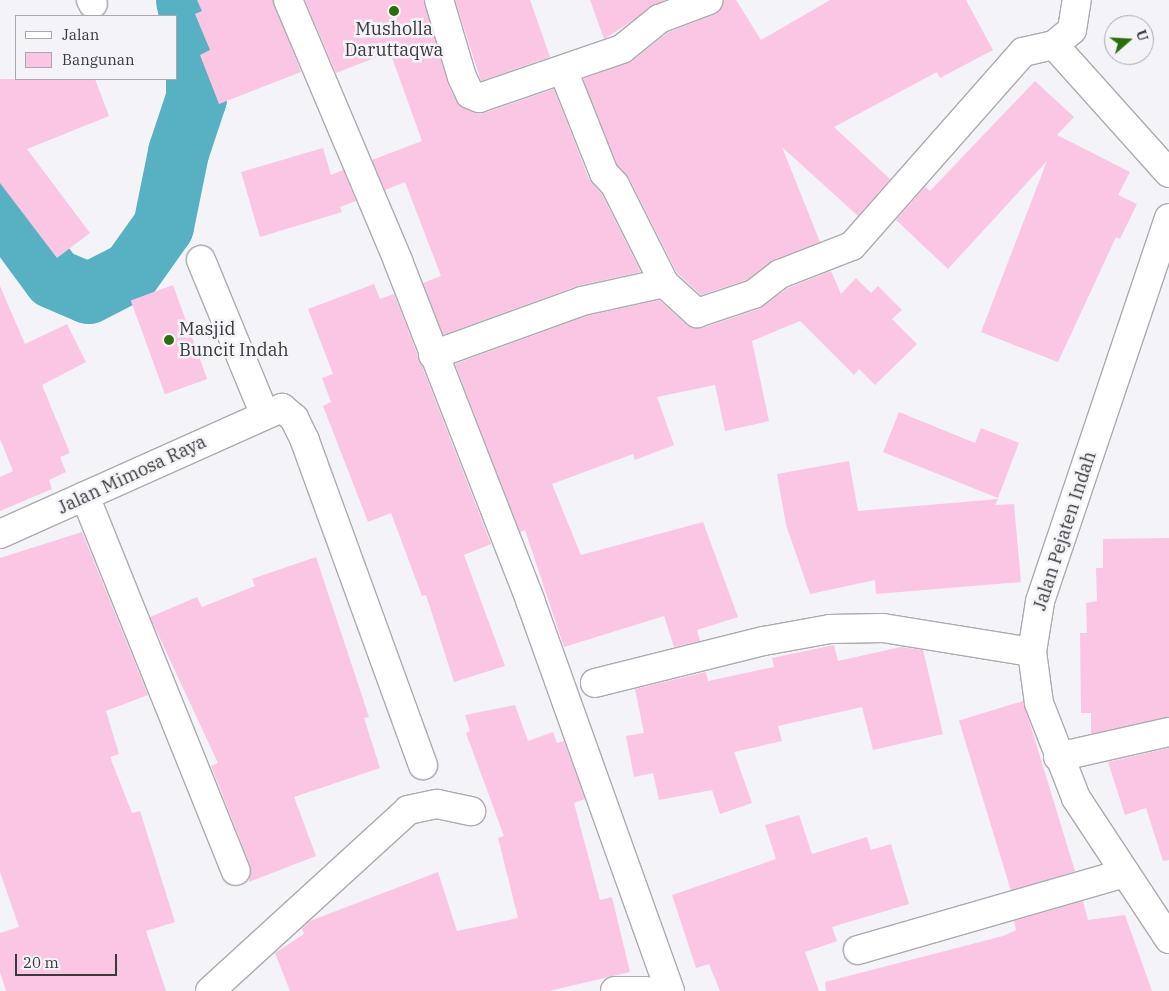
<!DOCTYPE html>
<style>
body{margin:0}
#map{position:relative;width:1169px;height:991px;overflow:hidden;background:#f3f3f8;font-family:"IBM Plex Serif",serif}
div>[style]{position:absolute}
.river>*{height:61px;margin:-30.5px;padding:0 30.5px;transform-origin:30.5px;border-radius:30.5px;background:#57b1c3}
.building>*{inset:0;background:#fbc6e3;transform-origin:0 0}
.roads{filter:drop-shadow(1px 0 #acabb0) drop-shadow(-1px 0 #acabb0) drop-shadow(0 1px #acabb0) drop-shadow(0 -1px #acabb0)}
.minor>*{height:28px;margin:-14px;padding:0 14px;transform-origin:14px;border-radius:14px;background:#fff}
.dots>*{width:14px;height:14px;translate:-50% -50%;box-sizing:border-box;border:2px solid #f3f3f8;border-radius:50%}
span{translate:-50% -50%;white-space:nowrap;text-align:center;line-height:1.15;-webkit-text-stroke:5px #f3f3f8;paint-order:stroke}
.poi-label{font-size:18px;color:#3a3a3c}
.left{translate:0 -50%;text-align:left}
.street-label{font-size:18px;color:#3a3a3c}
.legend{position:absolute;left:15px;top:15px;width:162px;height:65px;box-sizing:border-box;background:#f3f3f8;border:1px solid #a9a9ad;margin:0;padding:6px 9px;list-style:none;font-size:15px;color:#3a3a3c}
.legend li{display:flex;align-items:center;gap:10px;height:25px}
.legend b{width:25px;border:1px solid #a9a9ad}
.north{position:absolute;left:1104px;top:15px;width:50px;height:50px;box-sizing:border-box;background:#f3f3f8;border:1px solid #a9a9ad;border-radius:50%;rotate:71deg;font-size:14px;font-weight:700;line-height:20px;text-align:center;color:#3a3a3c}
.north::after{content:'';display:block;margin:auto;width:18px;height:22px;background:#2a6f0b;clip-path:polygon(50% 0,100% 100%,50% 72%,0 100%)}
.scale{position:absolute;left:15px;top:954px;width:102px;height:22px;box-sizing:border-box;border:2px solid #3a3a3c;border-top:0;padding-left:6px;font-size:15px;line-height:18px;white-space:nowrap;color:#3a3a3c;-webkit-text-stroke:4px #f3f3f8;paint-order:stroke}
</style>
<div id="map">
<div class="river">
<i style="left:0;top:206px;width:89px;rotate:53.6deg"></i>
<i style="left:53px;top:278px;width:38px;rotate:23deg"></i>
<i style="left:88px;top:293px;width:48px;rotate:-27.1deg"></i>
<i style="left:131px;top:271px;width:55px;rotate:-54.6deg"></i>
<i style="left:163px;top:226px;width:76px;rotate:-78.5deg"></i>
<i style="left:178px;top:152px;width:57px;rotate:-71.6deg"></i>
<i style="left:196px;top:98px;width:57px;rotate:-90deg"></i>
<i style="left:196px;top:41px;width:42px;rotate:-103.7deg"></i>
</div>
<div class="building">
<i style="clip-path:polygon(197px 0,273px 0,301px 72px,219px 104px,200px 55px,210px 50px,195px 14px,202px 11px)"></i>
<i style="clip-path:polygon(305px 0,424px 0,448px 84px,456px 101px,473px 112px,484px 113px,554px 89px,589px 179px,602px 194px,641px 272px,577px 286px,443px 335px,423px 283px,441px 276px,405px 182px,385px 190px,372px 160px,422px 141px,390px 52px,336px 73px)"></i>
<i style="clip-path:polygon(455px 0,530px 0,550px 57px,481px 81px)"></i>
<i style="clip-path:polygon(590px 0,665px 0,604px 39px)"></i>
<i style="clip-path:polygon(724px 0,736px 0,761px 40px,830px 0,966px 0,993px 50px,940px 78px,937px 72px,834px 127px,890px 179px,858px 216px,782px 147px,820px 242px,774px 260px,747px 280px,701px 295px,677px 273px,629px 178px,617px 165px,583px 79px,632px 61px,667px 33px,715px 14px)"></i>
<i style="clip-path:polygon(0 79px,95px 79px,109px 116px,27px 149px,90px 233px,57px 258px,0 183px)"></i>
<i style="clip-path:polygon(1035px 81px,1074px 117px,1057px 135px,1130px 172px,1118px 195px,1137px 204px,1120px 239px,1116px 237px,1058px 362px,981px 332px,1047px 161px,948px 269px,896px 220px,925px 187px,930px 191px)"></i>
<i style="clip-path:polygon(323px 148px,331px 175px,343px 170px,356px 201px,340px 207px,342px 212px,260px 237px,241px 172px)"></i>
<i style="clip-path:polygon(831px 271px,841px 294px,856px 278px,871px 293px,878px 286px,902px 310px,892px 319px,917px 344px,875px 385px,859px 369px,854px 375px,800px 321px,752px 341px,769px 421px,725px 431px,715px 385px,657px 397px,674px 445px,635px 460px,633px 454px,552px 484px,581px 555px,703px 522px,738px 617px,697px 630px,700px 641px,674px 647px,664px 616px,564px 647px,525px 530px,520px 532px,455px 364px,586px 316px,659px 300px,687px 325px,702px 328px,759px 309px,788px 288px)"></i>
<i style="clip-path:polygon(374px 284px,380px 299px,394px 294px,491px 544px,464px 555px,505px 666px,454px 682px,426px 595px,422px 596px,391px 513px,368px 522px,323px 406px,331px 402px,322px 378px,333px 374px,308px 309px)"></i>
<i style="left:173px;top:285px;width:100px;height:45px;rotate:70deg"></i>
<i style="clip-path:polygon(0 286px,25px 344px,67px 324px,86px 362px,42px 385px,70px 453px,60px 457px,66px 472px,49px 480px,52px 489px,0 511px,0 477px,13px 471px,0 439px)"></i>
<i style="clip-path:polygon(899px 412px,975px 443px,981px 428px,1019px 443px,998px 498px,883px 452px)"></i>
<i style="clip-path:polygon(849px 461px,858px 511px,998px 499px,995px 505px,1014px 504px,1021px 582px,876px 594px,875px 580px,810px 594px,786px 525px,777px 474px)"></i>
<i style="clip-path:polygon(82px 532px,148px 695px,106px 711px,119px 754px,110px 757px,132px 813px,140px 811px,175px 922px,146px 931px,166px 991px,6px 991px,0 972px,0 933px,19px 927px,0 872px,0 558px)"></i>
<i style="clip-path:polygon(1169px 538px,1169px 717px,1091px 734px,1091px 713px,1081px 713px,1080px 633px,1087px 633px,1086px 603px,1097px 601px,1096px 568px,1103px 568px,1103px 539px)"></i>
<i style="clip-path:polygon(316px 557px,369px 717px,364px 718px,380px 768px,294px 797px,316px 856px,249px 882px,250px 865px,211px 766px,218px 763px,150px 617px,197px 597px,202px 607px,255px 586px,252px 579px)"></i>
<i style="clip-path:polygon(834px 645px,838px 661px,901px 647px,923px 650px,943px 734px,873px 750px,862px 707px,778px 726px,782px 741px,734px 752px,752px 803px,720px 814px,712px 790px,659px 800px,653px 773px,634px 777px,626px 736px,644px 733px,635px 689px,706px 672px,708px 681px,774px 667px,772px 658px)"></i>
<i style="left:1023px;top:701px;width:178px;height:67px;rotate:73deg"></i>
<i style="clip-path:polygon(515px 705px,528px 741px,553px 732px,557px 743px,564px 741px,585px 799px,574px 803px,600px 900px,612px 897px,630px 972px,549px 991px,290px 991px,275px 953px,304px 934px,302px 928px,310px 921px,438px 872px,457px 931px,518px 918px,498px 838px,504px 836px,466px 733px,470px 731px,465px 715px)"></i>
<i style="clip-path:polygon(1169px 748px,1169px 860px,1163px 861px,1146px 808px,1125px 815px,1108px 762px)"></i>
<i style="clip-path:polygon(799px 815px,812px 854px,867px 837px,871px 850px,891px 844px,909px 904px,832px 927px,837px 941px,805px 952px,819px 991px,720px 991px,709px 964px,696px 968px,672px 895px,776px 859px,765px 825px)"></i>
<i style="clip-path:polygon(1083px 901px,1088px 920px,1125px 915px,1152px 991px,826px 991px,825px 982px,1003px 936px,1016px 930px,1014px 921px)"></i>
</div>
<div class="roads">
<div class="minor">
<i style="left:91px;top:0;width:4px;rotate:63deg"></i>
<i style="left:288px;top:0;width:283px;rotate:67.1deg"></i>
<i style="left:398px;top:261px;width:364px;rotate:68.7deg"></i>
<i style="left:530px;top:600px;width:415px;rotate:70.3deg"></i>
<i style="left:439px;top:0;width:80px;rotate:73.4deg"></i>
<i style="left:462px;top:77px;width:19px;rotate:65deg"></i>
<i style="left:470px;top:94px;width:10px;rotate:24deg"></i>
<i style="left:479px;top:98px;width:151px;rotate:-18.9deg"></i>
<i style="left:622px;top:49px;width:48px;rotate:-39deg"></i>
<i style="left:659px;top:19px;width:53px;rotate:-20.8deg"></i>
<i style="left:1054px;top:45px;width:23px;rotate:-40deg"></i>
<i style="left:1072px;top:30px;width:30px;rotate:-81deg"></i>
<i style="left:563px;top:70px;width:111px;rotate:68.3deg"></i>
<i style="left:604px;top:173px;width:16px;rotate:47deg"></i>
<i style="left:615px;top:185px;width:110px;rotate:63.4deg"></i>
<i style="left:664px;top:283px;width:45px;rotate:42.3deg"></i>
<i style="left:697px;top:313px;width:60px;rotate:-18.4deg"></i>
<i style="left:754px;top:294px;width:33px;rotate:-38deg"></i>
<i style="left:780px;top:274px;width:77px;rotate:-21.3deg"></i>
<i style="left:852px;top:246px;width:259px;rotate:-48.6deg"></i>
<i style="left:1023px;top:52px;width:32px;rotate:-13deg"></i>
<i style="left:1054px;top:45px;width:172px;rotate:48.1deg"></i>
<i style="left:1169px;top:218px;width:405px;rotate:108.6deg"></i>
<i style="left:1040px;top:602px;width:51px;rotate:99.1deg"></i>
<i style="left:1032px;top:652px;width:51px;rotate:82.2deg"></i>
<i style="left:1039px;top:703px;width:102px;rotate:68.7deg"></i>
<i style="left:1076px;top:798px;width:169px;rotate:56.6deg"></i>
<i style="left:201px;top:260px;width:165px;rotate:67.6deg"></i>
<i style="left:433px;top:355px;width:158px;rotate:-19.9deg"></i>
<i style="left:582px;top:301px;width:84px;rotate:-12.4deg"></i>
<i style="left:85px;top:496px;width:404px;rotate:68.1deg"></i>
<i style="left:0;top:534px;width:309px;rotate:-24.1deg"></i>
<i style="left:282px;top:408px;width:16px;rotate:40deg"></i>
<i style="left:294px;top:418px;width:25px;rotate:64deg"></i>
<i style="left:305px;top:441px;width:345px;rotate:70deg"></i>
<i style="left:595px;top:683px;width:174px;rotate:-14deg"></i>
<i style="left:764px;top:641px;width:67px;rotate:-10.3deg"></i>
<i style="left:830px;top:629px;width:53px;rotate:-1.1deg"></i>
<i style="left:883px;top:628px;width:151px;rotate:9.2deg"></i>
<i style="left:1058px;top:757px;width:114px;rotate:-12.7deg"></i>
<i style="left:858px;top:950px;width:275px;rotate:-16.1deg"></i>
<i style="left:210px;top:991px;width:268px;rotate:-42.4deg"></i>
<i style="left:408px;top:810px;width:30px;rotate:-12deg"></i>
<i style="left:437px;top:804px;width:35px;rotate:12deg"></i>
<i style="left:615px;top:991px;width:31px"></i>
</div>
</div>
<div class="dots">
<i style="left:394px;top:11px;background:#2a6f0b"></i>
<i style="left:169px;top:340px;background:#2a6f0b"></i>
</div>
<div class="poi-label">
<span style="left:394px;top:40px">Musholla<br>Daruttaqwa</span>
<span class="left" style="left:179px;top:340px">Masjid<br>Buncit Indah</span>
</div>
<div class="street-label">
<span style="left:132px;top:475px;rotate:-25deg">Jalan Mimosa Raya</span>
<span style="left:1065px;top:531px;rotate:-72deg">Jalan Pejaten Indah</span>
</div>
<ul class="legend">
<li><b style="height:6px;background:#fff"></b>Jalan</li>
<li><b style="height:14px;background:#fbc6e3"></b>Bangunan</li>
</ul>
<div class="north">U</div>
<div class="scale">20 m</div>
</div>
